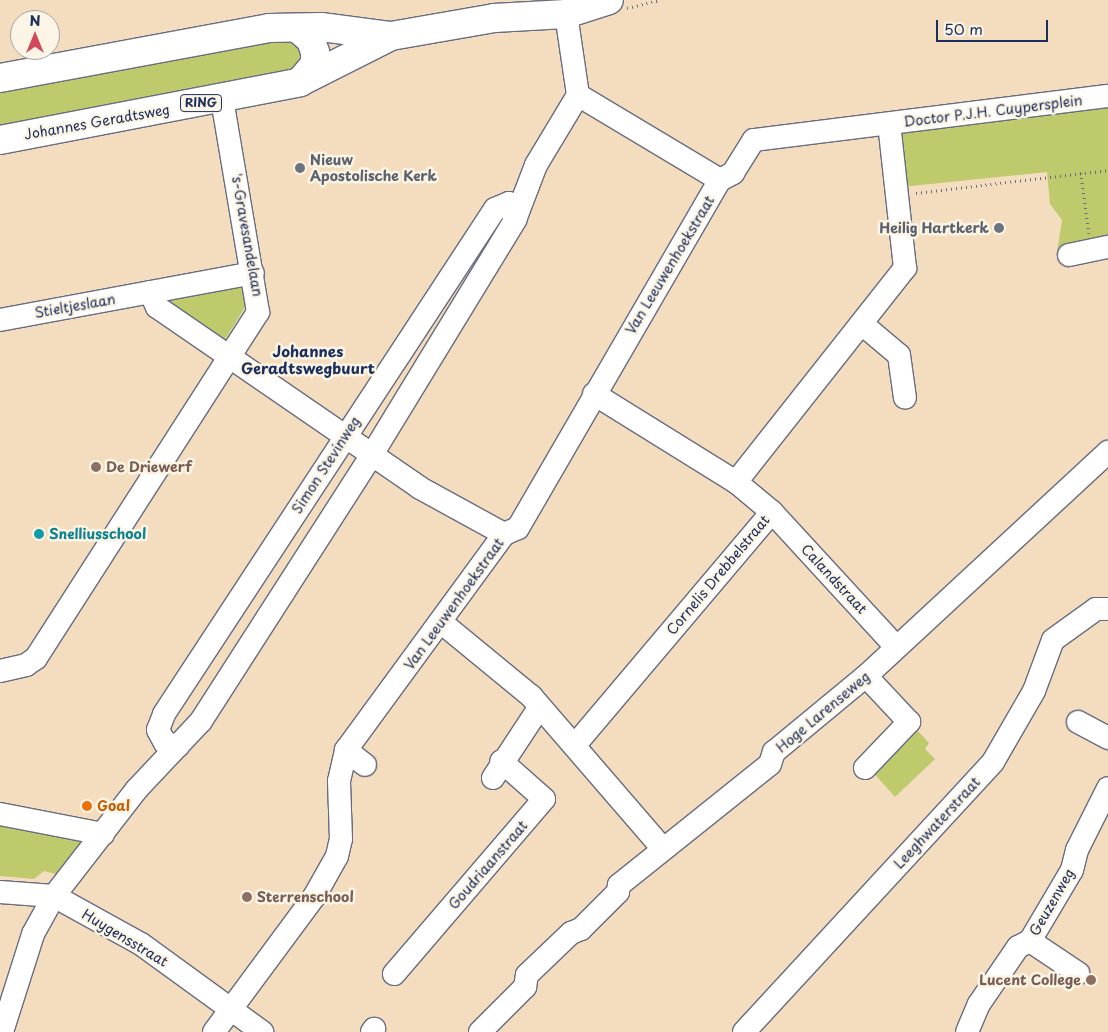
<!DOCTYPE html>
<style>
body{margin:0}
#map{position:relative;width:1108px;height:1032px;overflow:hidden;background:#f4ddbe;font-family:"Playpen Sans",sans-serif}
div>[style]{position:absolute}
.green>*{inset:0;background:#beca6c}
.path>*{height:2.5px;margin-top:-1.25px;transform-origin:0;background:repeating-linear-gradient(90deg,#676c80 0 1px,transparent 0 5px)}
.roads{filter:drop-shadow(1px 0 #676c80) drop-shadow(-1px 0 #676c80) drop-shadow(0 1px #676c80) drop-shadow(0 -1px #676c80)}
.minor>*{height:22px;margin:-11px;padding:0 11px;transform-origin:11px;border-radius:11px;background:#fff}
.major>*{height:28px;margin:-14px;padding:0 14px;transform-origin:14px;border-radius:14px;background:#fff}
.dots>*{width:14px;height:14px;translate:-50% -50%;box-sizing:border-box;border:2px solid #fcf5e5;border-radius:50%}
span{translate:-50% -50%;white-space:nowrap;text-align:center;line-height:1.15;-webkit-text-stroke:5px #fcf5e5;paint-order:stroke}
.shield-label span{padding:1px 4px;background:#fcf5e5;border:1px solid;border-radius:4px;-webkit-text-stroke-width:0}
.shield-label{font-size:12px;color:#1b2f5e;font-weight:700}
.street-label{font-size:14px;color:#1b2f5e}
.worship-label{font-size:14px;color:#5b616d;font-weight:700}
.left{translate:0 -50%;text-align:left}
.right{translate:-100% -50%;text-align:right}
.education-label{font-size:14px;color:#785e54;font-weight:700}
.culture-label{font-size:14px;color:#0d838f;font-weight:700}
.food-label{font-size:14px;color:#c56008;font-weight:700}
.neighbourhood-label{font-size:15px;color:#1b2f5e;font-weight:700}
.north{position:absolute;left:10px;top:10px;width:50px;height:50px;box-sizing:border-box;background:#fcf5e5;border:1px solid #a2a6af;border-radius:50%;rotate:0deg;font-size:14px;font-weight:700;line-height:20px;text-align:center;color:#1b2f5e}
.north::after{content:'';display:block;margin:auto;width:18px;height:22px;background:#d1495b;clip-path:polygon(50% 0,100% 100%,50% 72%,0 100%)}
.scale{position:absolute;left:936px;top:20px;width:112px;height:22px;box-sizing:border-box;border:2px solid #1b2f5e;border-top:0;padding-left:6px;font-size:15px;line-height:18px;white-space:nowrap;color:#1b2f5e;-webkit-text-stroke:4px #fcf5e5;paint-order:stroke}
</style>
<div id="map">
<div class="green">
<i style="clip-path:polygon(298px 37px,304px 70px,0 132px,0 85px)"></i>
<i style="clip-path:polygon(1108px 104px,1108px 242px,1057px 252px,1062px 220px,1050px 204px,1047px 172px,901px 187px,895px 127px)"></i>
<i style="clip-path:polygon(243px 283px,247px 304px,221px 346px,164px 301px)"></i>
<i style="clip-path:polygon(917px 730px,929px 743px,925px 749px,935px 759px,895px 797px,871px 770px)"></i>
<i style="clip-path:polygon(0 820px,89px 836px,59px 875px,44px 871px,34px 879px,0 876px)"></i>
</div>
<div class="path">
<i style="left:627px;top:8px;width:34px;rotate:-14deg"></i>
<i style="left:1081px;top:173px;width:61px;rotate:82.4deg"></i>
<i style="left:916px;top:193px;width:193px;rotate:-6.8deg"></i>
</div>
<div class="roads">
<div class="minor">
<i style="left:578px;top:95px;width:165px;rotate:30.9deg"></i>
<i style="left:720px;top:180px;width:15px;rotate:-28deg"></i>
<i style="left:733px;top:173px;width:39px;rotate:-58deg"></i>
<i style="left:754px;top:140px;width:357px;rotate:-7.1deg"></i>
<i style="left:1069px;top:255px;width:40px;rotate:-12deg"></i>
<i style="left:150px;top:292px;width:17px;rotate:65deg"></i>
<i style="left:157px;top:307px;width:319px;rotate:34.5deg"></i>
<i style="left:420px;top:488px;width:96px;rotate:28.7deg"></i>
<i style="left:0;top:320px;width:257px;rotate:-10.5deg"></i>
<i style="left:862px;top:324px;width:48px;rotate:40deg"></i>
<i style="left:899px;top:355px;width:43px;rotate:82.1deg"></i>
<i style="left:594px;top:394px;width:167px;rotate:31.8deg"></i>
<i style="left:772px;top:512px;width:183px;rotate:47.4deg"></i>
<i style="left:442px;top:623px;width:115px;rotate:39.4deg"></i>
<i style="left:531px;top:696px;width:201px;rotate:49.2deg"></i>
<i style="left:0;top:671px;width:27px;rotate:-13deg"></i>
<i style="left:26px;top:665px;width:12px;rotate:-35deg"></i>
<i style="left:36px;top:658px;width:411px;rotate:-57.3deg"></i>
<i style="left:258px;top:312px;width:216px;rotate:-99.6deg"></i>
<i style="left:1078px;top:722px;width:34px;rotate:28deg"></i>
<i style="left:575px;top:745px;width:305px;rotate:-49.8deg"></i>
<i style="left:772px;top:512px;width:47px;rotate:-140.2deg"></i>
<i style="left:736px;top:482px;width:273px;rotate:-51.7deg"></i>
<i style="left:905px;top:268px;width:145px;rotate:-96.3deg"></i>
<i style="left:178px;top:746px;width:13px;rotate:-167deg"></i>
<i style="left:165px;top:743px;width:15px;rotate:-118deg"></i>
<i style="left:158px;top:730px;width:17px;rotate:-69deg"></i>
<i style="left:164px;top:714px;width:604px;rotate:-56.76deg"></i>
<i style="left:495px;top:209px;width:15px;rotate:-23deg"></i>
<i style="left:509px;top:203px;width:18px;rotate:71deg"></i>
<i style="left:346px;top:750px;width:24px;rotate:38deg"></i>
<i style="left:865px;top:768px;width:64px;rotate:-46.3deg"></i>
<i style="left:909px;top:722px;width:63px;rotate:-133.1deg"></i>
<i style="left:493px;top:778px;width:84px;rotate:-56.7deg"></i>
<i style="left:0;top:814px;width:105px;rotate:11deg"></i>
<i style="left:0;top:892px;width:54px;rotate:4.2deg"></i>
<i style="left:54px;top:896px;width:99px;rotate:28.9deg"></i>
<i style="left:141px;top:944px;width:150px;rotate:36deg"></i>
<i style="left:1030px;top:941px;width:58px;rotate:33.7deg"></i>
<i style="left:394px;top:974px;width:230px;rotate:-49.4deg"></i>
<i style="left:544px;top:799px;width:57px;rotate:-138.5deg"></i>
<i style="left:2px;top:1032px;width:103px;rotate:-72.4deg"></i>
<i style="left:33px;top:934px;width:43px;rotate:-61.1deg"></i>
<i style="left:54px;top:896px;width:135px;rotate:-52.2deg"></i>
<i style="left:137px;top:789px;width:93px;rotate:-46.7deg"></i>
<i style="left:201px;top:721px;width:318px;rotate:-57.3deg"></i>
<i style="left:373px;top:453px;width:273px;rotate:-58.6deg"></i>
<i style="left:515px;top:220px;width:59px;rotate:-69.1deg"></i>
<i style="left:536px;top:165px;width:82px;rotate:-59deg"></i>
<i style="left:578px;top:95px;width:82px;rotate:-98.4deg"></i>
<i style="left:214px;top:1032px;width:168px;rotate:-53.5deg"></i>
<i style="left:314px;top:897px;width:47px;rotate:-60.7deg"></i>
<i style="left:337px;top:856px;width:17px;rotate:-77deg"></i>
<i style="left:341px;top:839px;width:58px;rotate:-92deg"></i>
<i style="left:339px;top:781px;width:32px;rotate:-77deg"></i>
<i style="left:346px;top:750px;width:268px;rotate:-53.8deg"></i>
<i style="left:504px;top:534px;width:15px;rotate:-23deg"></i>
<i style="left:518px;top:528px;width:402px;rotate:-59.9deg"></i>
<i style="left:372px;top:1032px;width:4px;rotate:-56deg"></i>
<i style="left:480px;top:1032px;width:64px;rotate:-45deg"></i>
<i style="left:525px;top:987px;width:12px;rotate:-81deg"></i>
<i style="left:527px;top:975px;width:61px;rotate:-43.7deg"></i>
<i style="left:571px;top:933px;width:11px;rotate:-22deg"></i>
<i style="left:581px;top:929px;width:52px;rotate:-45deg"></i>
<i style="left:618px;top:892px;width:7px;rotate:-82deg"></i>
<i style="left:619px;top:885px;width:193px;rotate:-38.7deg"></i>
<i style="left:770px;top:764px;width:13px;rotate:-72deg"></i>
<i style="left:774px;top:752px;width:119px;rotate:-39.6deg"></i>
<i style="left:866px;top:676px;width:330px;rotate:-42.8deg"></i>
<i style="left:744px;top:1032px;width:367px;rotate:-47.3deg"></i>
<i style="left:993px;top:762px;width:82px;rotate:-60deg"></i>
<i style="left:1034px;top:691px;width:54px;rotate:-69.6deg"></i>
<i style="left:1053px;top:640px;width:53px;rotate:-35.8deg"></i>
<i style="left:1096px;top:609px;width:12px"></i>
<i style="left:967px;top:1032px;width:30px;rotate:-67deg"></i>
<i style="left:979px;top:1004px;width:69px;rotate:-55.6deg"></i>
<i style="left:1018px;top:947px;width:13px;rotate:-27deg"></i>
<i style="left:1030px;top:941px;width:82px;rotate:-59.4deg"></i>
<i style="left:1072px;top:870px;width:21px;rotate:-76deg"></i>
<i style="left:1077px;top:850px;width:69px;rotate:-63.4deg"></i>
</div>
<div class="major">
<i style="left:297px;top:28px;width:18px;rotate:41deg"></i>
<i style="left:311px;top:40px;width:13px;rotate:72deg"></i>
<i style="left:315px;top:52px;width:12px;rotate:90deg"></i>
<i style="left:315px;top:64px;width:23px;rotate:130deg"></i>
<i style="left:0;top:78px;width:274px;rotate:-10.5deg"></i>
<i style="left:269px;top:28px;width:52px;rotate:-1.1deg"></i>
<i style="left:321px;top:27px;width:71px;rotate:7.3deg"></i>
<i style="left:0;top:140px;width:306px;rotate:-10.9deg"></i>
<i style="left:300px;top:82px;width:102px;rotate:-26.8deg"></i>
<i style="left:391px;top:36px;width:105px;rotate:-9.9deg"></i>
<i style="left:494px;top:18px;width:72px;rotate:-3.2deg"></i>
<i style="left:566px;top:14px;width:45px;rotate:-18deg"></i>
</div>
</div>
<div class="dots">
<i style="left:300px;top:168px;background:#6b7280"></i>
<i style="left:999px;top:228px;background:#6b7280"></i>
<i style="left:96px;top:467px;background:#8d6e63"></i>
<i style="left:39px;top:534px;background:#0f9aa8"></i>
<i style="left:87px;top:806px;background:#e8710a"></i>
<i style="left:247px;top:897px;background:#8d6e63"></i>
<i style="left:1091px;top:980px;background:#8d6e63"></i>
</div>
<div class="shield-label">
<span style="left:201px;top:103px">RING</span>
</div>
<div class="street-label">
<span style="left:993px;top:111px;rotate:-7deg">Doctor P.J.H. Cuypersplein</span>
<span style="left:97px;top:122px;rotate:-10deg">Johannes Geradtsweg</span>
<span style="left:247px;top:235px;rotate:80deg">'s-Gravesandelaan</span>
<span style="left:670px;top:265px;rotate:-59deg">Van Leeuwenhoekstraat</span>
<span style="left:75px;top:306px;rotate:-10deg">Stieltjeslaan</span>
<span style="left:326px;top:465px;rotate:-57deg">Simon Stevinweg</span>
<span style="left:718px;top:575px;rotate:-50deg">Cornelis Drebbelstraat</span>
<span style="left:834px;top:579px;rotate:47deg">Calandstraat</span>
<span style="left:454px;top:604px;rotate:-54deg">Van Leeuwenhoekstraat</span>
<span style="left:823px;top:712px;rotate:-40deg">Hoge Larenseweg</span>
<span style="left:937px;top:823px;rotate:-47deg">Leeghwaterstraat</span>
<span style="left:488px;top:865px;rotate:-49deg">Goudriaanstraat</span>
<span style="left:1052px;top:902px;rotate:-60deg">Geuzenweg</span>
<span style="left:125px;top:938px;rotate:31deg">Huygensstraat</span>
</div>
<div class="worship-label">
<span class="left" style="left:310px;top:168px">Nieuw<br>Apostolische Kerk</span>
<span class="right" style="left:989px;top:228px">Heilig Hartkerk</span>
</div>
<div class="education-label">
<span class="left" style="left:106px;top:467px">De Driewerf</span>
<span class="left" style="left:257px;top:897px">Sterrenschool</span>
<span class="right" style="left:1081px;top:980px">Lucent College</span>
</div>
<div class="culture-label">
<span class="left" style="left:49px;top:534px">Snelliusschool</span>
</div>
<div class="food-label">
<span class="left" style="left:97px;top:806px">Goal</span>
</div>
<div class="neighbourhood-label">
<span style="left:308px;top:359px">Johannes<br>Geradtswegbuurt</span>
</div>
<div class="north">N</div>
<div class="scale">50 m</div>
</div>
